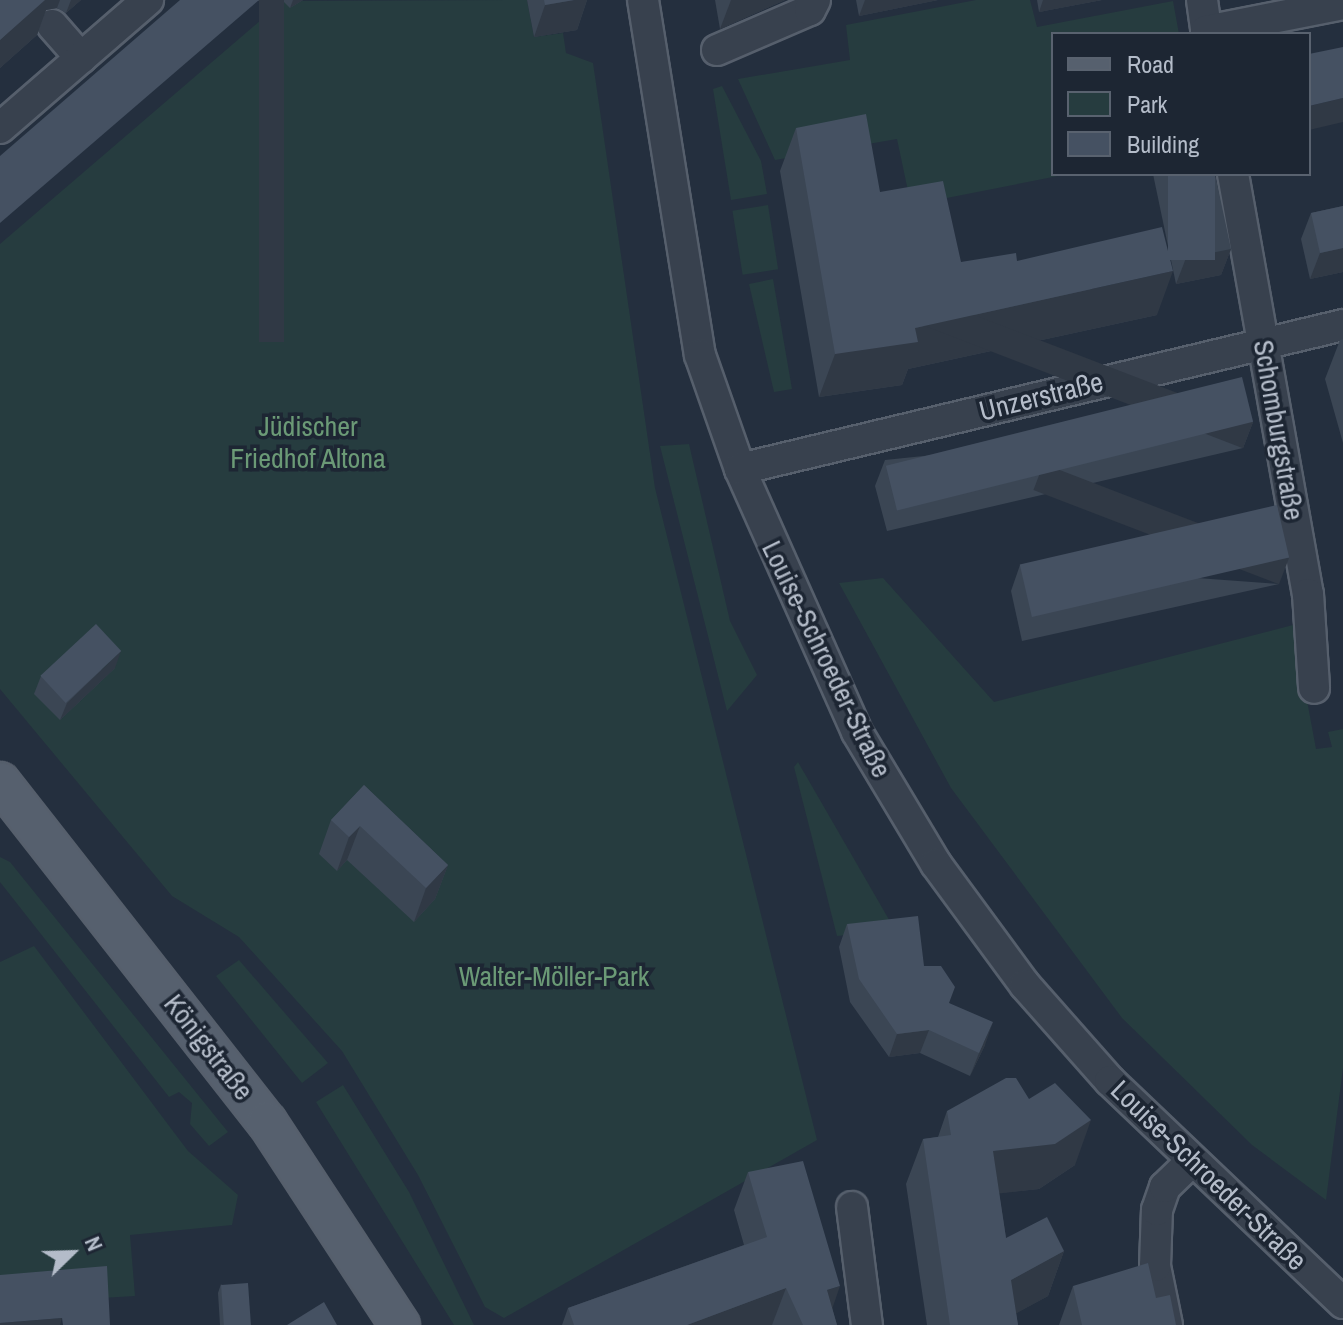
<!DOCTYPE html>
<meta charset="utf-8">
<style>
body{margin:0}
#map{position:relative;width:1343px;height:1325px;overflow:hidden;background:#242f3e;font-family:"Archivo Narrow",sans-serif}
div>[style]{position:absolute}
.green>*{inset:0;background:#263c3f;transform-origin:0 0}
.roads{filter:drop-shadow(2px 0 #565f6c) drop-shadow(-2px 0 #565f6c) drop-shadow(0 2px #565f6c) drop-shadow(0 -2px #565f6c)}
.minor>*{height:30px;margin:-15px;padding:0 15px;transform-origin:15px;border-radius:15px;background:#38414e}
.major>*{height:38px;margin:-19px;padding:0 19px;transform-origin:19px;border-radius:19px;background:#56606e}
.wall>*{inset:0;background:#3b4654}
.shaded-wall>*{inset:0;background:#303945;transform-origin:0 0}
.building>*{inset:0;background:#455162;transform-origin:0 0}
span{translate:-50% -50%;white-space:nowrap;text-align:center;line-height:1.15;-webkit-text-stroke:7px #1d2633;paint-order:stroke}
.street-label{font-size:28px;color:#b4bcc9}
.park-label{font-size:28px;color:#6b9a76}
.legend{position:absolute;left:1051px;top:32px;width:260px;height:144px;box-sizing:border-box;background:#1d2633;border:2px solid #59626f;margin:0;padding:10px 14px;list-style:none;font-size:24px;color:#b4bcc9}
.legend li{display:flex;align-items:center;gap:16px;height:40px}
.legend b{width:40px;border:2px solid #59626f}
.north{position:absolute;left:32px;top:1213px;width:80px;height:80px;-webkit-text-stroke:6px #1d2633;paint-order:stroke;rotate:67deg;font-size:22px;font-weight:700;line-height:32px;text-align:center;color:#b4bcc9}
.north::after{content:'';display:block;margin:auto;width:28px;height:36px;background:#b4bcc9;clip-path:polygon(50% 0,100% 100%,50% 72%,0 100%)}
</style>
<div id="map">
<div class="green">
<i style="clip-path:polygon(527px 0,534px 37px,563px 33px,566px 53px,593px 63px,655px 488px,817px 1140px,504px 1318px,485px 1307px,418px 1175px,342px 1051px,239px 937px,172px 896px,0 689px,0 244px,283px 1px)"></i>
<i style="clip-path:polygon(976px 0,1030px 0,1037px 27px,1173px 1px,1179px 34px,1053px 34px,1053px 174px,1063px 175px,911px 205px,897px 139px,775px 160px,738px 79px,850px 60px,846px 25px)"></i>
<i style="clip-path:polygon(722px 86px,761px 161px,767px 194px,731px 200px,713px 89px)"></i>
<i style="left:768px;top:205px;width:65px;height:36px;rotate:81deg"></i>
<i style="clip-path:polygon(773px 279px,792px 389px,774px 392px,749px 284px)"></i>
<i style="clip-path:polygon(689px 444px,730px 621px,757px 675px,727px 711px,660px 446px)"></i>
<i style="clip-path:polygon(883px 578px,994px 702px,1293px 625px,1316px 749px,1332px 747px,1328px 732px,1343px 729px,1343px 1068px,1326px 1200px,1252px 1145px,1122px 1018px,951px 788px,839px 583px)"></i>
<i style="clip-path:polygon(798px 762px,895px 930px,837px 936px,794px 767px)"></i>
<i style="clip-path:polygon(0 857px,10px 862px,228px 1132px,209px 1146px,190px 1124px,192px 1103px,179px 1092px,169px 1097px,0 882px)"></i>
<i style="clip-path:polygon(34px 946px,188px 1151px,238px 1195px,232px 1225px,130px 1235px,135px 1296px,0 1304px,0 962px)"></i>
<i style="clip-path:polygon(239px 960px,328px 1063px,302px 1083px,216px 976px)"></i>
<i style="clip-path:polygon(343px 1085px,409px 1192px,474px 1325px,454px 1325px,316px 1102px)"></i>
</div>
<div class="roads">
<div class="minor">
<i style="left:643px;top:0;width:360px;rotate:80.9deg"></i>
<i style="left:700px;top:355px;width:121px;rotate:70.7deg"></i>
<i style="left:740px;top:469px;width:288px;rotate:66deg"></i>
<i style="left:857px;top:732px;width:154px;rotate:59.1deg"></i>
<i style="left:936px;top:864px;width:150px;rotate:53.7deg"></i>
<i style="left:1025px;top:985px;width:128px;rotate:48.5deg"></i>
<i style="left:1110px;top:1081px;width:322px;rotate:43.6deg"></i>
<i style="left:1202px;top:0;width:34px;rotate:82deg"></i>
<i style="left:52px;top:25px;width:44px;rotate:48.7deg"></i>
<i style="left:1206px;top:31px;width:140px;rotate:-11.1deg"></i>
<i style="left:717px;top:50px;width:101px;rotate:-23.3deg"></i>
<i style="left:810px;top:10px;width:11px;rotate:-63deg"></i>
<i style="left:0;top:128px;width:196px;rotate:-40.9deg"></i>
<i style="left:1233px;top:174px;width:427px;rotate:79.9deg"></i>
<i style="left:1308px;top:594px;width:94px;rotate:86.3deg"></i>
<i style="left:740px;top:469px;width:620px;rotate:-13.43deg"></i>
<i style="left:852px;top:1207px;width:119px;rotate:82.8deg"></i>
<i style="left:1167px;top:1325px;width:60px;rotate:-101.5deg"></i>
<i style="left:1155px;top:1266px;width:56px;rotate:-88deg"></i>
<i style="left:1157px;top:1210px;width:24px;rotate:-71deg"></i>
<i style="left:1165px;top:1187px;width:37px;rotate:-44deg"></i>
</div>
<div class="major">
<i style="left:0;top:782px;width:432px;rotate:51.9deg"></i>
<i style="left:267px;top:1122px;width:243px;rotate:56.8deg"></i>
</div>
</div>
<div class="wall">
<i style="clip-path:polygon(0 0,81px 0,66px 13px,57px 8px,46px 10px,37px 35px,0 68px)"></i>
<i style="clip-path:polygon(180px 0,303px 0,290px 8px,283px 1px)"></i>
<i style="clip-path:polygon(527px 0,587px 0,577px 30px,534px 37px)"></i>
<i style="clip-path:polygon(715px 0,785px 0,720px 29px)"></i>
<i style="clip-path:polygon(856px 0,938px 0,859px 16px)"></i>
<i style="clip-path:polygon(1037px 0,1102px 0,1039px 12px)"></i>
<i style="clip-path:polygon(796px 128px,880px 192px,961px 262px,1017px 261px,1157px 315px,908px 369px,902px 385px,819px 397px,780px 171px)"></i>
<i style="clip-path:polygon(1153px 174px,1215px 174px,1231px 249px,1221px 275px,1176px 284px)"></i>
<i style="clip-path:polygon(1343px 206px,1343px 272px,1310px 279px,1301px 239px,1311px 213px)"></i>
<i style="clip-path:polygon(1343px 339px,1343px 443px,1325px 379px,1340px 340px)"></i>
<i style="clip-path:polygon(1253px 422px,1243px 448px,887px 531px,875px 486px,885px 460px)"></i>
<i style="clip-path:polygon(1020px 565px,1279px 584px,1022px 641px,1011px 591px)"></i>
<i style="clip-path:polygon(115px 668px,60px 720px,34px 694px,41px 676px)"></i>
<i style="clip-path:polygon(364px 785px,448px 865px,435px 899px,414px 922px,347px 860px,337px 871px,319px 854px,331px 820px)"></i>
<i style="clip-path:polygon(847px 924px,924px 966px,949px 1003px,985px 1045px,970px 1076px,920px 1053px,889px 1057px,850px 1002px,839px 947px)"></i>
<i style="clip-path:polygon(1029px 1099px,1075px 1165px,1039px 1189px,999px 1193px,1006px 1238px,1064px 1251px,1048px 1296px,1016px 1313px,1018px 1325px,927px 1325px,906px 1184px,923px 1139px,938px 1137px,947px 1111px)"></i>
<i style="clip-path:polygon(748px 1172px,832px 1308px,837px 1325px,562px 1325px,568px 1308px,744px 1245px,734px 1210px)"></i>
<i style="clip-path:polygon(221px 1284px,251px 1325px,220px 1325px,218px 1293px)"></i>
<i style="clip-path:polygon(1073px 1286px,1156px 1298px,1176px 1325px,1059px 1325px)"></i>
</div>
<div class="shaded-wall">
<i style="clip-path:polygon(42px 0,60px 0,57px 8px,46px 10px,37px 35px,0 68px,0 40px)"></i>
<i style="clip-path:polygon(71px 0,81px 0,66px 13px)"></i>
<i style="left:259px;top:0;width:25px;height:342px"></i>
<i style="clip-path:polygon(293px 0,303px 0,290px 8px)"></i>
<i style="clip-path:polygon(574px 0,587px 0,577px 30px,534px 37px,545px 5px)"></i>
<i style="clip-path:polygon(731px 0,785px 0,720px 29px)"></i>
<i style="clip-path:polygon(865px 0,938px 0,859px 16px)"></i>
<i style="clip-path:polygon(1043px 0,1102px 0,1039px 12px)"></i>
<i style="clip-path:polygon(1343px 98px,1343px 122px,1309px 130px,1309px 106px)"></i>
<i style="clip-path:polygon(1343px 248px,1343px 272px,1310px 279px,1320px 253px)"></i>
<i style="clip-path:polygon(1231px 249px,1221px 275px,1176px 284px,1186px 258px)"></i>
<i style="clip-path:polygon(1173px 271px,1157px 315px,908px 369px,902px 385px,819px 397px,835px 354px,915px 328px)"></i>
<i style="left:1253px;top:422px;width:28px;height:367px;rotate:111deg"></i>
<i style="left:1289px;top:558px;width:28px;height:263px;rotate:111deg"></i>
<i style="clip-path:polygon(121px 651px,115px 668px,60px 720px,67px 703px)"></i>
<i style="clip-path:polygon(360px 826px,347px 860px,337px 871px,349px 837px)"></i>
<i style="clip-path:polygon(448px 865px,435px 899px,414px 922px,426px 888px)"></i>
<i style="clip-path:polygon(993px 1022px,985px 1045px,970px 1076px,979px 1053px)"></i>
<i style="clip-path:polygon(929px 1030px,920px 1053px,889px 1057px,897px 1034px)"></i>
<i style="clip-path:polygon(1091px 1120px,1075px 1165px,1039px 1189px,977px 1196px,993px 1151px)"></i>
<i style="clip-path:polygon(1064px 1251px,1048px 1296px,995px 1325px,1011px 1280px)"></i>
<i style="clip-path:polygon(840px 1286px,827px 1324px,827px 1290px)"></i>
<i style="clip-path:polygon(786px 1288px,772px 1325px,687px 1325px)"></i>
<i style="clip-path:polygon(62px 1318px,60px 1325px,0 1325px,0 1323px)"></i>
</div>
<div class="building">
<i style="clip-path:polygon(0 0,45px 0,0 40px)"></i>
<i style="clip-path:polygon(180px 0,259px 0,0 223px,0 156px)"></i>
<i style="clip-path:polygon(544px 0,574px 0,545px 5px)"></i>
<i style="clip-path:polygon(1343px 47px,1343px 98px,1309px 106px,1309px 54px)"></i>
<i style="clip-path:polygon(866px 114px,880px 192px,943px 181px,961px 262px,1016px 253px,1017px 261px,1162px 227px,1173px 271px,915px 328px,918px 342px,835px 354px,796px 128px)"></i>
<i style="left:1168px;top:174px;width:47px;height:86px"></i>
<i style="clip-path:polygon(1343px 206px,1343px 248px,1320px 253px,1311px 213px)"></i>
<i style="left:1242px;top:377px;width:46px;height:367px;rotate:76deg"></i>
<i style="left:1277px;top:505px;width:54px;height:264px;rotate:77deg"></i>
<i style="left:96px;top:624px;width:37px;height:76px;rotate:47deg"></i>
<i style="clip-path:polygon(364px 785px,448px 865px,426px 888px,360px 826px,349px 837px,331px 820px)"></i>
<i style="clip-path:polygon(918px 916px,924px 966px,941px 966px,955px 987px,949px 1003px,993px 1022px,979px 1053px,929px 1030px,897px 1034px,859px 979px,847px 924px)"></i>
<i style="clip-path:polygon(1006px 1078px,1016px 1078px,1029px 1099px,1055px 1083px,1091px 1120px,1055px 1144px,993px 1151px,1006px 1238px,1047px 1217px,1064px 1251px,1011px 1280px,1018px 1325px,950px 1325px,923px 1139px,951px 1135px,947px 1111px)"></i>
<i style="clip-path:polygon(803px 1161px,840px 1286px,827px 1290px,837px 1325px,803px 1325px,786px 1288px,687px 1325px,574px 1325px,568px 1308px,767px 1237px,748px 1172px)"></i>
<i style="clip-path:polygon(1148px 1263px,1156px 1298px,1170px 1295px,1176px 1325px,1082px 1325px,1073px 1286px)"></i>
<i style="clip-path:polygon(107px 1266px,110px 1325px,63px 1325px,62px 1318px,0 1323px,0 1275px)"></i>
<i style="left:248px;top:1283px;width:42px;height:27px;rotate:86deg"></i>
<i style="clip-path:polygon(324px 1302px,337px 1325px,287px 1325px)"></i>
</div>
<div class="street-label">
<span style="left:1041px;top:396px;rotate:-14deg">Unzerstraße</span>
<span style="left:1279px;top:430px;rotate:80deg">Schomburgstraße</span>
<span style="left:827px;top:659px;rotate:64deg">Louise-Schroeder-Straße</span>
<span style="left:209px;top:1047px;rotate:52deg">Königstraße</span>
<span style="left:1209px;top:1175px;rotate:44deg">Louise-Schroeder-Straße</span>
</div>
<div class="park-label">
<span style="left:308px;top:442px">Jüdischer<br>Friedhof Altona</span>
<span style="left:554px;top:976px">Walter-Möller-Park</span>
</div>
<ul class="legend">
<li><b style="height:10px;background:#56606e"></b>Road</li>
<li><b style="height:22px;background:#263c3f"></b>Park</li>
<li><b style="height:22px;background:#455162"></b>Building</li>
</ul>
<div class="north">N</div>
</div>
